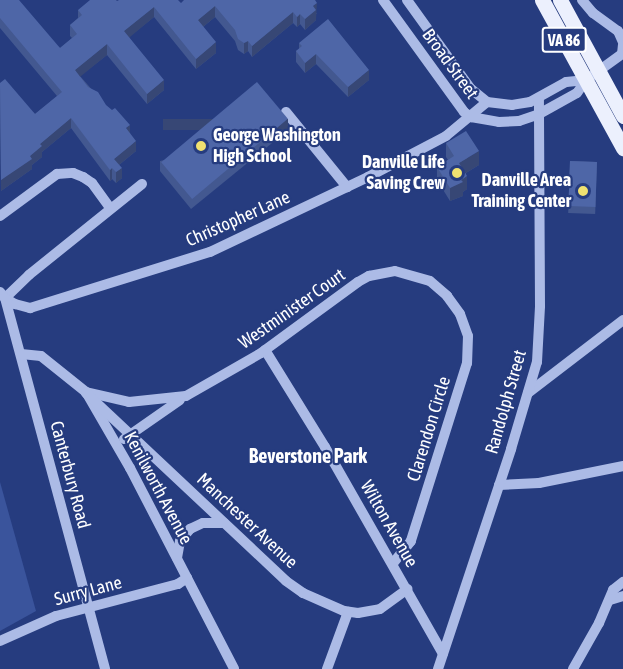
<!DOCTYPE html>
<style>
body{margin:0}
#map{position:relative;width:623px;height:669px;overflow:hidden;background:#263c7f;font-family:"Asap Condensed",sans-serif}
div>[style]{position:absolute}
.green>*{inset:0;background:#3a549c}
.minor>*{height:10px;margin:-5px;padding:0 5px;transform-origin:5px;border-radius:5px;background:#acbbe6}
.major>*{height:15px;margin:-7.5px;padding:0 7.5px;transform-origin:7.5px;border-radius:7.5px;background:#ecf0fd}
.wall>*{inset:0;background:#435890;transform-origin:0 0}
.shaded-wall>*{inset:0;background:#374775;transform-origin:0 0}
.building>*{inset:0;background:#4e66a7;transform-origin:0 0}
.dots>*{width:16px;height:16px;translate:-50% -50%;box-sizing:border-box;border:3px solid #263c7f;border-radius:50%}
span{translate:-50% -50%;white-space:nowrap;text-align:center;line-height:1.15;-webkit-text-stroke:4.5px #263c7f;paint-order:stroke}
.shield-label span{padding:2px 4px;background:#263c7f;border:2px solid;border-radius:4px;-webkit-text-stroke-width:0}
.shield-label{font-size:16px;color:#fff;font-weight:700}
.street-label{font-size:18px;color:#fff}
.poi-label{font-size:18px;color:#fff;font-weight:700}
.left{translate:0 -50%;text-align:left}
.right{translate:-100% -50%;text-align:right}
.neighbourhood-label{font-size:20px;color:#fff;font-weight:700}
</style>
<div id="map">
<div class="green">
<i style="clip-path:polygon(0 482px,36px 611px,0 631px)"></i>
</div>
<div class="minor">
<i style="left:383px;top:0;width:138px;rotate:54.1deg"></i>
<i style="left:464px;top:112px;width:9px;rotate:36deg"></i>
<i style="left:471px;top:117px;width:28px;rotate:10deg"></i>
<i style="left:499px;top:122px;width:20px;rotate:-3deg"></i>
<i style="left:519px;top:121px;width:21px;rotate:-19deg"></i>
<i style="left:539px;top:114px;width:43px;rotate:-28.9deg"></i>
<i style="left:577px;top:93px;width:16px;rotate:-55deg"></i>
<i style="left:586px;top:80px;width:20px;rotate:174deg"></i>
<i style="left:566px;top:82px;width:41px;rotate:150.9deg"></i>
<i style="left:530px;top:102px;width:18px;rotate:171deg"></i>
<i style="left:512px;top:105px;width:25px;rotate:-173deg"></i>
<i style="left:407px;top:0;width:110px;rotate:54.3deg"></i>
<i style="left:471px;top:89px;width:21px;rotate:39deg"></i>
<i style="left:582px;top:0;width:17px;rotate:50deg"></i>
<i style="left:593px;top:13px;width:31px;rotate:36deg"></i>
<i style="left:618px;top:31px;width:12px;rotate:66deg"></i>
<i style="left:593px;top:75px;width:36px;rotate:-36deg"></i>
<i style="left:622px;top:54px;width:9px;rotate:-84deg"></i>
<i style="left:286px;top:112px;width:97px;rotate:50.9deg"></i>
<i style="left:142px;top:184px;width:145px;rotate:141.2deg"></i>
<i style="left:29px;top:275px;width:33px;rotate:136deg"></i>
<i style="left:5px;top:298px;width:12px;rotate:31deg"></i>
<i style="left:15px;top:304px;width:16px;rotate:15deg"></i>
<i style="left:30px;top:308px;width:189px;rotate:-17.3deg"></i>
<i style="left:210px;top:252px;width:175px;rotate:-25.4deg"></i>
<i style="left:368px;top:177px;width:88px;rotate:-27.7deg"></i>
<i style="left:446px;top:136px;width:53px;rotate:-39.7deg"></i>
<i style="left:0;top:216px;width:71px;rotate:-36.4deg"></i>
<i style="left:57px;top:174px;width:16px;rotate:-4deg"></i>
<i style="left:73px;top:173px;width:11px;rotate:22deg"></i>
<i style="left:83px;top:177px;width:11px;rotate:34deg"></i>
<i style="left:92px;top:183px;width:31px;rotate:54deg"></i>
<i style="left:0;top:292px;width:8px;rotate:50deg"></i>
<i style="left:5px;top:298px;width:384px;rotate:74.9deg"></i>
<i style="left:265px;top:350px;width:114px;rotate:58.3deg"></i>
<i style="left:325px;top:447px;width:238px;rotate:60.3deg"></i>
<i style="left:21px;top:354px;width:20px;rotate:6deg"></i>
<i style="left:41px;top:356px;width:58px;rotate:38.7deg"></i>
<i style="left:86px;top:392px;width:88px;rotate:59.9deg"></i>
<i style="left:130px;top:468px;width:226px;rotate:62.6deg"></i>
<i style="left:86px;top:392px;width:44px;rotate:13.1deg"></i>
<i style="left:129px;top:402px;width:57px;rotate:-6deg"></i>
<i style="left:186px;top:396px;width:86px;rotate:-29.8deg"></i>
<i style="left:261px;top:353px;width:120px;rotate:-36.2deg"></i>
<i style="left:358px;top:282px;width:13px;rotate:-29deg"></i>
<i style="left:369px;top:276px;width:26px;rotate:-11deg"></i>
<i style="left:395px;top:271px;width:36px;rotate:16deg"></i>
<i style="left:430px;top:281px;width:23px;rotate:41deg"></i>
<i style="left:447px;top:296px;width:22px;rotate:54deg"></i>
<i style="left:460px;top:314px;width:23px;rotate:70deg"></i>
<i style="left:468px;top:336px;width:27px;rotate:92deg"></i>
<i style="left:467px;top:363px;width:187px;rotate:107.5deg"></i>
<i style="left:411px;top:541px;width:28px;rotate:129deg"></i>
<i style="left:86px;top:393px;width:274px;rotate:43.2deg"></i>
<i style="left:286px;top:581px;width:21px;rotate:35deg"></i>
<i style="left:303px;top:593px;width:45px;rotate:23.7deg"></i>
<i style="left:344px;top:611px;width:14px;rotate:8deg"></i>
<i style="left:358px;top:613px;width:22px;rotate:-10deg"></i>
<i style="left:380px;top:609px;width:34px;rotate:-36deg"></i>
<i style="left:528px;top:393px;width:120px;rotate:-37.5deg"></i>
<i style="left:124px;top:439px;width:68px;rotate:-34.9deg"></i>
<i style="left:499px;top:485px;width:40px;rotate:-2.9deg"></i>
<i style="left:539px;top:483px;width:86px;rotate:-11.4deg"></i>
<i style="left:177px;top:558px;width:17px;rotate:-80deg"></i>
<i style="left:180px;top:541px;width:16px;rotate:-50deg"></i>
<i style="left:190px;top:529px;width:14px;rotate:-25deg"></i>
<i style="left:203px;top:523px;width:21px"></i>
<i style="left:610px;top:600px;width:14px;rotate:-17deg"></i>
<i style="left:0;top:641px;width:61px;rotate:-24.1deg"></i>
<i style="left:56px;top:616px;width:126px;rotate:-14.7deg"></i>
<i style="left:178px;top:584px;width:11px;rotate:-34deg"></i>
<i style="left:327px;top:669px;width:61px;rotate:-69.8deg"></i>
<i style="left:438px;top:669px;width:232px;rotate:-71.6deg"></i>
<i style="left:511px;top:449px;width:91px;rotate:-73.4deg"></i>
<i style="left:537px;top:362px;width:56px;rotate:-86.9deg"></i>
<i style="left:540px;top:306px;width:208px;rotate:-90.3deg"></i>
<i style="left:573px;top:669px;width:53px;rotate:-60.5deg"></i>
<i style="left:599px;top:623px;width:36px;rotate:-67deg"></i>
<i style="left:613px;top:590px;width:13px;rotate:-39deg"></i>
</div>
<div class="major">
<i style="left:542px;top:0;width:169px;rotate:61.3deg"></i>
<i style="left:560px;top:0;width:132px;rotate:61.5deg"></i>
</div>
<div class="wall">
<i style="clip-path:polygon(0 0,60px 48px,72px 38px,70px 36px,70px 25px,78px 18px,78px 10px,181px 3px,317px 13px,316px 14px,316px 20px,305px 30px,300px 24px,297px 27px,293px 23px,252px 57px,248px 51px,244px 54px,238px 50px,235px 41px,215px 17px,203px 27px,216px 53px,196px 69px,154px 17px,129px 37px,164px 90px,147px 104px,107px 55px,80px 76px,130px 133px,136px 151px,119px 165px,122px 178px,116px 183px,112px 179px,110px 181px,71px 128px,42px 152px,42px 157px,32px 165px,32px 169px,1px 191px,0 83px,35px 114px,57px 96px,0 28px)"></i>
<i style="clip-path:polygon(299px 43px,369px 80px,348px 97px,316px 64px,305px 73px,296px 62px,296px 51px,299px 49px)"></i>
<i style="clip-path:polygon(288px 130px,191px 209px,160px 171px,160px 161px)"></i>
<i style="clip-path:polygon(446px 143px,479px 165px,466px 173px,467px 189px,463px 192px,463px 196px,450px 201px,437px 180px,437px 167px,448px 160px,446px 157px)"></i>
<i style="left:570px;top:161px;width:27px;height:52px;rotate:2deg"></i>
</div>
<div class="shaded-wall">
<i style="clip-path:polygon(317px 3px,316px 20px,305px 30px,305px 19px,313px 6px)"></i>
<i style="clip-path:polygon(215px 6px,215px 17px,198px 31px,198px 20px)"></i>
<i style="clip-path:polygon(154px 7px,154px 17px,124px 42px,124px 31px)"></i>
<i style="clip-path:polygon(293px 12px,293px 23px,252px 57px,252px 46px)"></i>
<i style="clip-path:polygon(300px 14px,300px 24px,297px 27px,297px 17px)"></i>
<i style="clip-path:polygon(248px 41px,248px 51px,244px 54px,244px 43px)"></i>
<i style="clip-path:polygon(216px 42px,216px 53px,196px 69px,196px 59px)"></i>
<i style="clip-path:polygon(107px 44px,107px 55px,75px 81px,75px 70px)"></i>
<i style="clip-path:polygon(316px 54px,316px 64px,305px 73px,305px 63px)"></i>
<i style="clip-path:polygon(369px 70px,369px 80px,348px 97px,348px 87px)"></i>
<i style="clip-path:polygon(164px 80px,164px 90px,147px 104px,147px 94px)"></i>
<i style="clip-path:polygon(71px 118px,71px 128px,42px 152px,42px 157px,32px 165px,32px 169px,1px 191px,1px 180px,30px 156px,40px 144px)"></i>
<i style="left:288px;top:119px;width:11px;height:125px;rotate:90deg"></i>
<i style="clip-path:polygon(130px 125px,130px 135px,126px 128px)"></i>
<i style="clip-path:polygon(136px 141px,136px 151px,114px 169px,114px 159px)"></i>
<i style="clip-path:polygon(479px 151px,479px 165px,459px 177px,459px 163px)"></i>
<i style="clip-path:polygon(112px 168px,112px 179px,110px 181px,110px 170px)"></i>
<i style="clip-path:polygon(122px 168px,122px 178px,116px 183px,116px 172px)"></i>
<i style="clip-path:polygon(467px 176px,467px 189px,463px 192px,463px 196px,450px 201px,450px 188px)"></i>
</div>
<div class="building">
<i style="clip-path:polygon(0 0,19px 0,60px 48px,77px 34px,70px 25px,82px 15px,78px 10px,90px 0,116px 0,117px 1px,119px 0,178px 0,181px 3px,184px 0,315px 0,317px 3px,313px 6px,316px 10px,305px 19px,300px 14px,297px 17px,293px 12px,252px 46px,248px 41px,244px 43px,238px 39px,235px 30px,215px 6px,198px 20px,216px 42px,196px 59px,154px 7px,124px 31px,164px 80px,147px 94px,107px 44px,75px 70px,88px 87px,98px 92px,106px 105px,112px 110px,115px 108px,130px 125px,126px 128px,136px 141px,114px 159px,122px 168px,116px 172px,112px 168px,110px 170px,71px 118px,40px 144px,42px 146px,30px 156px,32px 159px,1px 180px,0 83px,5px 79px,35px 114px,62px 92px,0 18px)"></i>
<i style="clip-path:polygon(328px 19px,369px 70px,348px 87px,316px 54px,305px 63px,296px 51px,302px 46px,299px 43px)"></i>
<i style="left:257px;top:82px;width:48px;height:125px;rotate:50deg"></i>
<i style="clip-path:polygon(466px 131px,479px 151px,459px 163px,467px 176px,461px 180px,463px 182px,450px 188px,437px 167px,454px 156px,446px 143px)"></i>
<i style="left:570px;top:161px;width:27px;height:45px;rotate:2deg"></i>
</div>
<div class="dots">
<i style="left:201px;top:146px;background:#efe171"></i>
<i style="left:457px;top:173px;background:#efe171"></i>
<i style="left:583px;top:191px;background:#efe171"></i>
</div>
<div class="shield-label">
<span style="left:564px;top:40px">VA 86</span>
</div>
<div class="street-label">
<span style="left:450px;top:64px;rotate:54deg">Broad Street</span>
<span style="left:238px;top:219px;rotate:-24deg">Christopher Lane</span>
<span style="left:292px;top:309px;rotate:-35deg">Westminister Court</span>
<span style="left:506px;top:402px;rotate:-74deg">Randolph Street</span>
<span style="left:429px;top:429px;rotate:-73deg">Clarendon Circle</span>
<span style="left:70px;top:475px;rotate:75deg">Canterbury Road</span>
<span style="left:158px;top:488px;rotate:62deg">Kenilworth Avenue</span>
<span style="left:247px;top:521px;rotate:43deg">Manchester Avenue</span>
<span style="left:389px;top:524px;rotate:60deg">Wilton Avenue</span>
<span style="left:88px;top:591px;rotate:-15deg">Surry Lane</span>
</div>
<div class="poi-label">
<span class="left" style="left:213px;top:146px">George Washington<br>High School</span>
<span class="right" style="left:445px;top:173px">Danville Life<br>Saving Crew</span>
<span class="right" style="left:571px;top:191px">Danville Area<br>Training Center</span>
</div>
<div class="neighbourhood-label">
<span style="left:308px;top:455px">Beverstone Park</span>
</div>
</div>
